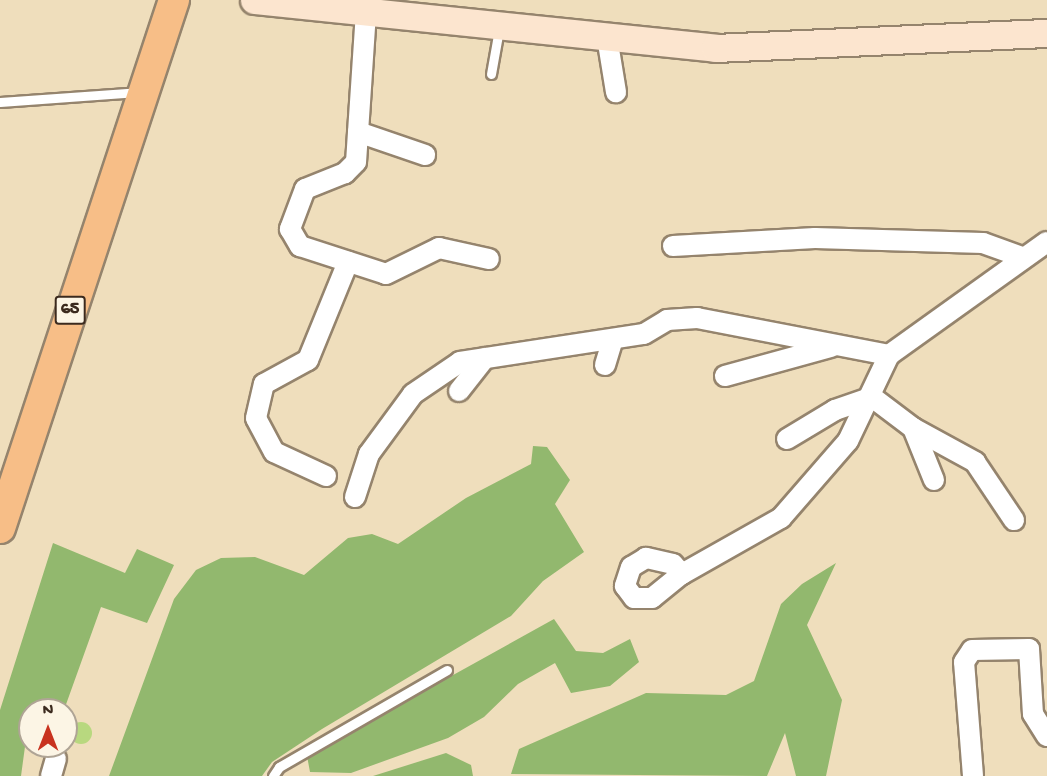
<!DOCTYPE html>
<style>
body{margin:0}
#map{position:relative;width:1047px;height:776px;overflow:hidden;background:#efdebc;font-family:"Gochi Hand",sans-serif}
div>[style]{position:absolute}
.green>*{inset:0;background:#b8d87f}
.round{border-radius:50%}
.forest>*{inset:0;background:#92b86e}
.roads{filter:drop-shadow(2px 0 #95846d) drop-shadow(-2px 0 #95846d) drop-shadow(0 2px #95846d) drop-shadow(0 -2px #95846d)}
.lane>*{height:9px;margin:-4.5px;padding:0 4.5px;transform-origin:4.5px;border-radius:4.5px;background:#fff}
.street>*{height:20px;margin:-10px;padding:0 10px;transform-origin:10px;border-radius:10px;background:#fff}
.secondary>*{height:27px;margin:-13.5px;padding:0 13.5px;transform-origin:13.5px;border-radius:13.5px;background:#fce5cf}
.primary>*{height:30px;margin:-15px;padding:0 15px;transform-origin:15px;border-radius:15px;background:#f7be87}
span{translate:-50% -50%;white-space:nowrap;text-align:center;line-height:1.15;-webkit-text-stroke:6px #fcf5e5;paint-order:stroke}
.shield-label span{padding:2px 4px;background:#fcf5e5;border:2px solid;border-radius:4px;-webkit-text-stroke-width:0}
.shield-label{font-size:18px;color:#3b2a1e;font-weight:700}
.north{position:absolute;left:18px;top:698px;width:60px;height:60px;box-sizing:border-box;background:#fcf5e5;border:2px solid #afa495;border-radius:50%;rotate:0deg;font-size:16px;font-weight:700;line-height:24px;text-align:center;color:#3b2a1e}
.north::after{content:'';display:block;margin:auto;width:21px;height:27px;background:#c8321e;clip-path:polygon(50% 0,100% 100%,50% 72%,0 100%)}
</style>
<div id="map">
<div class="green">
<i class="round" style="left:70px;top:722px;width:22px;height:22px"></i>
</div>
<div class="forest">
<i style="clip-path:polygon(533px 446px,547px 447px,570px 480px,555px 504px,584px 552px,543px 581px,511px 616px,322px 729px,272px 762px,262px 776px,109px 776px,174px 599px,196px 570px,221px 558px,255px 557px,304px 575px,348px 538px,372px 534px,398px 544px,466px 498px,531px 464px)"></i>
<i style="clip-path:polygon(53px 543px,125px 573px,137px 549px,174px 565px,147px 623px,101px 607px,64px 710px,30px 710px,21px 776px,0 776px,0 710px)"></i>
<i style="clip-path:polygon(836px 563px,807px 625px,842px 700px,826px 776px,796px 776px,785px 733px,767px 776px,511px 774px,519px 749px,646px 693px,726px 695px,754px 681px,781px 604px,802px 584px)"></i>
<i style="clip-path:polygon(554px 619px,576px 651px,603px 653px,630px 639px,639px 662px,610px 686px,571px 693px,555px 663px,518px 684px,484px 717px,448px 738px,351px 773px,310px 772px,307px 756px)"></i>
<i style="clip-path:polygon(446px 753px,471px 765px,473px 776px,373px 776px)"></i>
</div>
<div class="roads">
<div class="lane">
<i style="left:491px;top:74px;width:46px;rotate:-79.9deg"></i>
<i style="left:0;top:102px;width:138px;rotate:-4.1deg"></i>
<i style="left:273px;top:776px;width:11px;rotate:-56deg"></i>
<i style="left:279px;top:767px;width:194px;rotate:-30deg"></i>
</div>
<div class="street">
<i style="left:366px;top:12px;width:150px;rotate:93.8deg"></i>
<i style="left:356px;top:162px;width:16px;rotate:135deg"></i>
<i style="left:345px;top:173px;width:43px;rotate:158.2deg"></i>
<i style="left:305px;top:189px;width:43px;rotate:110.6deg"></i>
<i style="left:290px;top:229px;width:20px;rotate:60deg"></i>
<i style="left:300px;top:246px;width:90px;rotate:18deg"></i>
<i style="left:386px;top:274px;width:59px;rotate:-26.1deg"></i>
<i style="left:439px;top:248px;width:51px;rotate:12.4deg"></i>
<i style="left:607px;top:37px;width:56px;rotate:80.7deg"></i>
<i style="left:358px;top:132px;width:71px;rotate:18.9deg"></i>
<i style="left:673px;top:246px;width:142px;rotate:-3.2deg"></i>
<i style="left:815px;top:238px;width:168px;rotate:1.7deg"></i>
<i style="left:983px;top:243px;width:41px;rotate:19.7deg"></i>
<i style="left:605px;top:365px;width:27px;rotate:-73deg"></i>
<i style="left:725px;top:376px;width:110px;rotate:-15.3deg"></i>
<i style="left:459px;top:391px;width:42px;rotate:-51.8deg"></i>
<i style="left:913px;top:428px;width:71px;rotate:28.7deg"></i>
<i style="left:975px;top:462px;width:70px;rotate:56.1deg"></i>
<i style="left:787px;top:439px;width:56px;rotate:-31.1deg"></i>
<i style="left:835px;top:410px;width:39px;rotate:-19deg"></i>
<i style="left:872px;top:397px;width:51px;rotate:37.1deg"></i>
<i style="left:913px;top:428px;width:56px;rotate:68deg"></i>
<i style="left:326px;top:476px;width:57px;rotate:-155.2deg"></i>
<i style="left:274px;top:452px;width:38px;rotate:-118deg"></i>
<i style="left:256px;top:418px;width:35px;rotate:-77deg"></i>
<i style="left:264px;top:384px;width:50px;rotate:-28.6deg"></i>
<i style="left:308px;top:360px;width:106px;rotate:-67.8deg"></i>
<i style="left:355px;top:497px;width:45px;rotate:-72deg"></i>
<i style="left:369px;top:454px;width:74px;rotate:-53.7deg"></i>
<i style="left:413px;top:394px;width:57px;rotate:-34.2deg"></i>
<i style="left:460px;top:362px;width:186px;rotate:-8.7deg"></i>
<i style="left:644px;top:334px;width:27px;rotate:-31deg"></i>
<i style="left:667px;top:320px;width:30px;rotate:-4deg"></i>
<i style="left:697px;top:318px;width:196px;rotate:10.9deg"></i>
<i style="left:682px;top:574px;width:13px;rotate:-132deg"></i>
<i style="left:673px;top:564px;width:28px;rotate:-167deg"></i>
<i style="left:646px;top:558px;width:17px;rotate:149deg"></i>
<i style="left:631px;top:567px;width:20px;rotate:108deg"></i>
<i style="left:625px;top:586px;width:15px;rotate:53deg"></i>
<i style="left:634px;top:598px;width:18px"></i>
<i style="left:652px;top:598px;width:38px;rotate:-39deg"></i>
<i style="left:682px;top:574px;width:114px;rotate:-29.5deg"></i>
<i style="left:781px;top:518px;width:102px;rotate:-49deg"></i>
<i style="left:848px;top:441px;width:95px;rotate:-64.5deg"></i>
<i style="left:889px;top:355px;width:194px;rotate:-35.6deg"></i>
<i style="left:51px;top:776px;width:18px;rotate:-74deg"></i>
<i style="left:973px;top:776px;width:114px;rotate:-94.5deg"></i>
<i style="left:964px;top:662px;width:14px;rotate:-56deg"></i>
<i style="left:972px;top:650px;width:57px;rotate:-1deg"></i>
<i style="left:1029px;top:649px;width:65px;rotate:86.5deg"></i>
<i style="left:1033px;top:714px;width:26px;rotate:58deg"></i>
</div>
<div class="secondary">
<i style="left:254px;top:0;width:463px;rotate:5.9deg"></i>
<i style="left:715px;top:48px;width:332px;rotate:-2.6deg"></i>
</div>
<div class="primary">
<i style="left:0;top:528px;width:556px;rotate:-71.76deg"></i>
</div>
</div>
<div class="shield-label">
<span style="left:70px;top:310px">65</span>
</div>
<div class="north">N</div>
</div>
